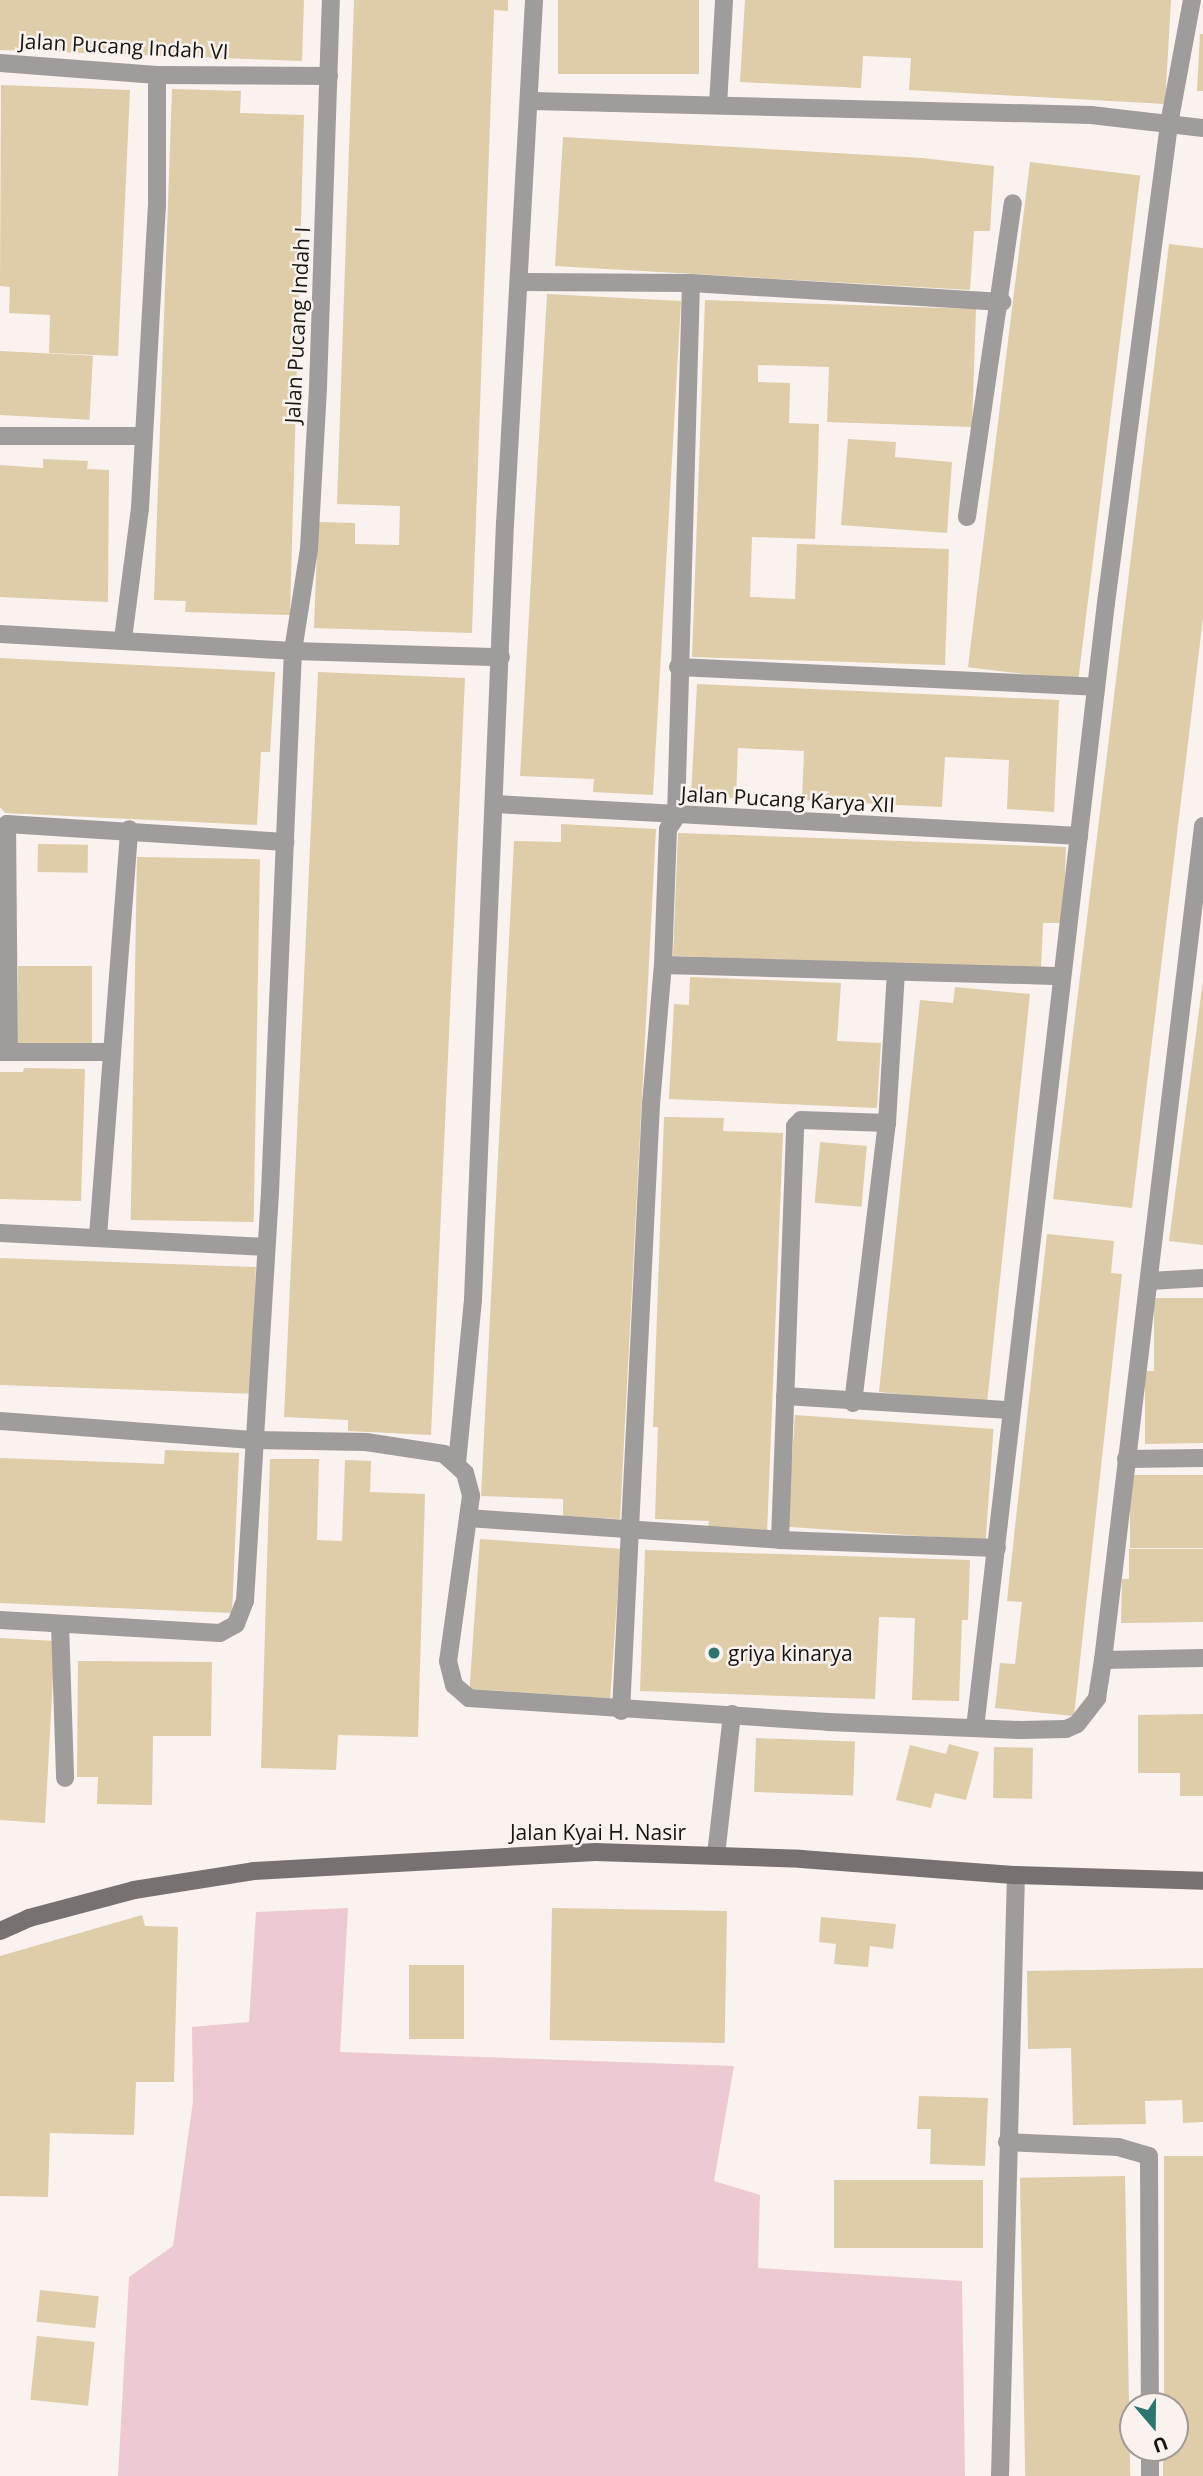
<!DOCTYPE html>
<style>
body{margin:0}
#map{position:relative;width:1203px;height:2476px;overflow:hidden;background:#f9f2ee;font-family:"Open Sans",sans-serif}
div>[style]{position:absolute}
.green>*{inset:0;background:#edcad1}
.building>*{inset:0;background:#dfcca9;transform-origin:0 0}
.street>*{height:18px;margin:-9px;padding:0 9px;transform-origin:9px;border-radius:9px;background:#9f9c9b}
.secondary>*{height:18px;margin:-9px;padding:0 9px;transform-origin:9px;border-radius:9px;background:#777271}
.dots>*{width:19px;height:19px;translate:-50% -50%;box-sizing:border-box;border:4px solid #f9f2ee;border-radius:50%}
span{translate:-50% -50%;white-space:nowrap;text-align:center;line-height:1.15;-webkit-text-stroke:5px #f9f2ee;paint-order:stroke}
.street-label{font-size:21px;color:#171513}
.poi-label{font-size:21px;color:#171513}
.left{translate:0 -50%;text-align:left}
.north{position:absolute;left:1119px;top:2392px;width:70px;height:70px;box-sizing:border-box;background:#f9f2ee;border:2px solid #9f9a96;border-radius:50%;rotate:160deg;font-size:19px;font-weight:700;line-height:28px;text-align:center;color:#171513}
.north::after{content:'';display:block;margin:auto;width:24px;height:32px;background:#2d7570;clip-path:polygon(50% 0,100% 100%,50% 72%,0 100%)}
</style>
<div id="map">
<div class="green">
<i style="clip-path:polygon(348px 1908px,340px 2052px,734px 2066px,714px 2181px,760px 2195px,758px 2268px,962px 2281px,965px 2476px,118px 2476px,129px 2277px,173px 2246px,193px 2101px,192px 2027px,249px 2022px,256px 1912px)"></i>
</div>
<div class="building">
<i style="clip-path:polygon(0 0,304px 0,302px 61px,0 50px)"></i>
<i style="clip-path:polygon(354px 0,508px 0,508px 11px,494px 10px,472px 633px,314px 628px,318px 522px,355px 523px,355px 544px,399px 545px,400px 506px,337px 504px)"></i>
<i style="left:558px;top:0;width:141px;height:74px"></i>
<i style="clip-path:polygon(745px 0,1171px 0,1165px 104px,909px 90px,911px 58px,863px 56px,861px 88px,740px 82px)"></i>
<i style="clip-path:polygon(1200px 34px,1203px 34px,1203px 91px,1197px 91px)"></i>
<i style="clip-path:polygon(1px 85px,130px 90px,118px 356px,49px 353px,50px 315px,9px 313px,10px 287px,0 286px)"></i>
<i style="clip-path:polygon(172px 89px,241px 91px,240px 113px,304px 115px,290px 615px,185px 612px,186px 601px,154px 600px)"></i>
<i style="clip-path:polygon(563px 137px,922px 158px,994px 166px,990px 231px,974px 231px,970px 290px,555px 266px)"></i>
<i style="left:1030px;top:162px;width:111px;height:509px;rotate:7deg"></i>
<i style="clip-path:polygon(1169px 244px,1203px 248px,1203px 618px,1132px 1208px,1053px 1199px)"></i>
<i style="clip-path:polygon(547px 294px,681px 301px,653px 795px,593px 792px,594px 779px,520px 776px)"></i>
<i style="clip-path:polygon(705px 300px,976px 309px,972px 427px,827px 422px,829px 367px,758px 365px,758px 382px,790px 383px,789px 423px,819px 424px,818px 466px,815px 539px,752px 537px,750px 597px,795px 599px,797px 544px,949px 549px,945px 665px,692px 657px)"></i>
<i style="left:0;top:351px;width:93px;height:64px;rotate:3deg"></i>
<i style="clip-path:polygon(848px 439px,896px 442px,895px 457px,952px 462px,947px 533px,841px 525px)"></i>
<i style="clip-path:polygon(43px 459px,88px 461px,87px 469px,109px 470px,108px 602px,0 597px,0 465px,43px 468px)"></i>
<i style="clip-path:polygon(0 658px,275px 672px,270px 752px,261px 752px,257px 825px,5px 813px,0 807px)"></i>
<i style="clip-path:polygon(318px 672px,465px 678px,431px 1435px,348px 1431px,348px 1420px,284px 1417px)"></i>
<i style="clip-path:polygon(697px 684px,1059px 700px,1054px 812px,1007px 809px,1009px 760px,945px 757px,942px 807px,898px 805px,802px 800px,804px 751px,738px 748px,736px 798px,691px 796px)"></i>
<i style="clip-path:polygon(561px 824px,656px 829px,620px 1519px,563px 1516px,563px 1499px,481px 1496px,514px 841px,561px 842px)"></i>
<i style="clip-path:polygon(678px 833px,1066px 847px,1063px 923px,1043px 923px,1041px 969px,673px 956px)"></i>
<i style="left:38px;top:844px;width:50px;height:28px;rotate:1deg"></i>
<i style="left:137px;top:857px;width:123px;height:363px;rotate:1deg"></i>
<i style="left:92px;top:966px;width:77px;height:74px;rotate:90deg"></i>
<i style="clip-path:polygon(690px 977px,841px 983px,837px 1041px,881px 1043px,877px 1108px,669px 1099px,674px 1004px,689px 1005px)"></i>
<i style="clip-path:polygon(1203px 980px,1203px 1245px,1169px 1241px)"></i>
<i style="clip-path:polygon(955px 987px,1030px 994px,987px 1403px,879px 1392px,920px 1000px,953px 1003px)"></i>
<i style="clip-path:polygon(24px 1068px,85px 1069px,81px 1201px,0 1199px,0 1072px,23px 1072px)"></i>
<i style="clip-path:polygon(664px 1117px,724px 1118px,723px 1131px,783px 1133px,767px 1534px,708px 1532px,709px 1521px,655px 1519px,658px 1427px,653px 1427px)"></i>
<i style="left:820px;top:1142px;width:47px;height:61px;rotate:5deg"></i>
<i style="clip-path:polygon(1047px 1234px,1114px 1241px,1111px 1273px,1122px 1274px,1074px 1716px,995px 1708px,1000px 1663px,1015px 1664px,1018px 1638px,1022px 1602px,1007px 1601px)"></i>
<i style="left:0;top:1258px;width:256px;height:127px;rotate:2deg"></i>
<i style="clip-path:polygon(1154px 1298px,1203px 1298px,1203px 1443px,1145px 1444px,1145px 1371px,1154px 1371px)"></i>
<i style="left:795px;top:1415px;width:199px;height:112px;rotate:4deg"></i>
<i style="clip-path:polygon(165px 1450px,239px 1453px,232px 1613px,0 1603px,0 1458px,164px 1464px)"></i>
<i style="clip-path:polygon(270px 1459px,319px 1459px,317px 1540px,342px 1541px,345px 1460px,371px 1461px,370px 1492px,425px 1494px,418px 1737px,338px 1735px,336px 1770px,261px 1768px)"></i>
<i style="left:1130px;top:1475px;width:73px;height:73px"></i>
<i style="left:480px;top:1539px;width:141px;height:150px;rotate:4deg"></i>
<i style="clip-path:polygon(1129px 1549px,1203px 1549px,1203px 1622px,1121px 1623px,1122px 1579px,1129px 1579px)"></i>
<i style="clip-path:polygon(645px 1550px,970px 1560px,968px 1620px,962px 1620px,959px 1701px,912px 1700px,915px 1618px,879px 1617px,875px 1699px,640px 1691px)"></i>
<i style="clip-path:polygon(0 1638px,55px 1641px,45px 1823px,0 1820px)"></i>
<i style="clip-path:polygon(78px 1661px,212px 1662px,211px 1736px,153px 1736px,152px 1805px,97px 1804px,98px 1777px,77px 1777px)"></i>
<i style="clip-path:polygon(1203px 1714px,1203px 1796px,1180px 1796px,1180px 1773px,1138px 1773px,1138px 1715px)"></i>
<i style="left:756px;top:1738px;width:99px;height:54px;rotate:2deg"></i>
<i style="clip-path:polygon(949px 1744px,979px 1752px,966px 1800px,935px 1793px,931px 1808px,896px 1800px,910px 1745px,946px 1754px)"></i>
<i style="left:994px;top:1747px;width:39px;height:51px;rotate:1deg"></i>
<i style="left:552px;top:1908px;width:175px;height:132px;rotate:1deg"></i>
<i style="clip-path:polygon(142px 1915px,145px 1926px,178px 1927px,174px 2082px,136px 2082px,134px 2135px,50px 2133px,48px 2197px,0 2196px,0 1956px)"></i>
<i style="clip-path:polygon(821px 1917px,896px 1924px,893px 1949px,870px 1946px,868px 1967px,834px 1964px,836px 1944px,819px 1942px)"></i>
<i style="left:409px;top:1965px;width:55px;height:74px"></i>
<i style="clip-path:polygon(1203px 1968px,1203px 2122px,1183px 2123px,1182px 2100px,1145px 2101px,1146px 2124px,1073px 2125px,1071px 2048px,1028px 2049px,1027px 1971px)"></i>
<i style="clip-path:polygon(919px 2096px,988px 2098px,985px 2166px,930px 2164px,931px 2129px,917px 2129px)"></i>
<i style="clip-path:polygon(1164px 2156px,1203px 2156px,1203px 2476px,1163px 2476px,1163px 2448px,1175px 2448px,1175px 2406px,1164px 2406px)"></i>
<i style="left:1125px;top:2176px;width:300px;height:105px;rotate:89deg"></i>
<i style="left:983px;top:2180px;width:68px;height:149px;rotate:90deg"></i>
<i style="left:40px;top:2290px;width:59px;height:32px;rotate:6deg"></i>
<i style="left:37px;top:2336px;width:58px;height:64px;rotate:6deg"></i>
</div>
<div class="street">
<i style="left:0;top:63px;width:157px;rotate:4.4deg"></i>
<i style="left:157px;top:75px;width:172px;rotate:0.3deg"></i>
<i style="left:532px;top:101px;width:559px;rotate:1.43deg"></i>
<i style="left:1091px;top:115px;width:113px;rotate:6.6deg"></i>
<i style="left:718px;top:105px;width:105px;rotate:-86.7deg"></i>
<i style="left:521px;top:282px;width:170px;rotate:0.3deg"></i>
<i style="left:691px;top:283px;width:312px;rotate:3.5deg"></i>
<i style="left:0;top:436px;width:144px"></i>
<i style="left:967px;top:517px;width:317px;rotate:-81.7deg"></i>
<i style="left:0;top:634px;width:293px;rotate:3.3deg"></i>
<i style="left:293px;top:651px;width:208px;rotate:1.7deg"></i>
<i style="left:123px;top:639px;width:132px;rotate:-82.6deg"></i>
<i style="left:140px;top:508px;width:301px;rotate:-86.8deg"></i>
<i style="left:157px;top:207px;width:132px;rotate:-90deg"></i>
<i style="left:678px;top:667px;width:418px;rotate:2.7deg"></i>
<i style="left:495px;top:804px;width:585px;rotate:3.14deg"></i>
<i style="left:663px;top:965px;width:136px;rotate:-87.9deg"></i>
<i style="left:668px;top:829px;width:14px;rotate:-56deg"></i>
<i style="left:676px;top:817px;width:534px;rotate:-88.39deg"></i>
<i style="left:0;top:1052px;width:9px"></i>
<i style="left:9px;top:1052px;width:228px;rotate:-90.5deg"></i>
<i style="left:7px;top:824px;width:279px;rotate:3.7deg"></i>
<i style="left:9px;top:1052px;width:103px"></i>
<i style="left:0;top:1233px;width:266px;rotate:3deg"></i>
<i style="left:98px;top:1236px;width:408px;rotate:-85.6deg"></i>
<i style="left:1149px;top:1281px;width:54px;rotate:-3.2deg"></i>
<i style="left:785px;top:1396px;width:225px;rotate:3.6deg"></i>
<i style="left:853px;top:1403px;width:282px;rotate:-83.1deg"></i>
<i style="left:0;top:1421px;width:256px;rotate:4.3deg"></i>
<i style="left:255px;top:1440px;width:111px;rotate:1deg"></i>
<i style="left:366px;top:1442px;width:79px;rotate:8.7deg"></i>
<i style="left:444px;top:1454px;width:28px;rotate:42deg"></i>
<i style="left:465px;top:1473px;width:24px;rotate:75deg"></i>
<i style="left:471px;top:1496px;width:167px;rotate:97.9deg"></i>
<i style="left:448px;top:1661px;width:25px;rotate:76deg"></i>
<i style="left:454px;top:1685px;width:20px;rotate:41deg"></i>
<i style="left:469px;top:1698px;width:360px;rotate:3.8deg"></i>
<i style="left:828px;top:1722px;width:193px;rotate:2.4deg"></i>
<i style="left:1021px;top:1730px;width:45px;rotate:-1.3deg"></i>
<i style="left:1066px;top:1729px;width:12px;rotate:-24deg"></i>
<i style="left:1077px;top:1724px;width:33px;rotate:-52deg"></i>
<i style="left:1097px;top:1698px;width:38px;rotate:-81deg"></i>
<i style="left:1103px;top:1660px;width:840px;rotate:-83.16deg"></i>
<i style="left:1126px;top:1459px;width:77px;rotate:-0.7deg"></i>
<i style="left:457px;top:1463px;width:165px;rotate:-84.4deg"></i>
<i style="left:473px;top:1299px;width:776px;rotate:-87.64deg"></i>
<i style="left:505px;top:524px;width:525px;rotate:-86.83deg"></i>
<i style="left:468px;top:1518px;width:313px;rotate:4deg"></i>
<i style="left:780px;top:1540px;width:414px;rotate:-87.9deg"></i>
<i style="left:795px;top:1126px;width:8px;rotate:-45deg"></i>
<i style="left:801px;top:1120px;width:86px;rotate:2deg"></i>
<i style="left:887px;top:1123px;width:151px;rotate:-86.6deg"></i>
<i style="left:780px;top:1540px;width:217px;rotate:2.1deg"></i>
<i style="left:0;top:1620px;width:220px;rotate:3.4deg"></i>
<i style="left:220px;top:1633px;width:18px;rotate:-29deg"></i>
<i style="left:236px;top:1624px;width:25px;rotate:-69deg"></i>
<i style="left:245px;top:1601px;width:410px;rotate:-86.5deg"></i>
<i style="left:270px;top:1192px;width:541px;rotate:-87.57deg"></i>
<i style="left:293px;top:651px;width:103px;rotate:-81.1deg"></i>
<i style="left:309px;top:549px;width:161px;rotate:-86.8deg"></i>
<i style="left:318px;top:388px;width:388px;rotate:-88.1deg"></i>
<i style="left:60px;top:1624px;width:154px;rotate:88.1deg"></i>
<i style="left:1103px;top:1660px;width:100px;rotate:-1.1deg"></i>
<i style="left:621px;top:1711px;width:608px;rotate:-87.17deg"></i>
<i style="left:651px;top:1104px;width:140px;rotate:-85.1deg"></i>
<i style="left:663px;top:965px;width:399px;rotate:1.6deg"></i>
<i style="left:975px;top:1728px;width:1133px;rotate:-83.36deg"></i>
<i style="left:1106px;top:603px;width:483px;rotate:-82.5deg"></i>
<i style="left:1169px;top:124px;width:126px;rotate:-79.5deg"></i>
<i style="left:716px;top:1855px;width:142px;rotate:-83.5deg"></i>
<i style="left:1007px;top:2142px;width:111px;rotate:2.6deg"></i>
<i style="left:1118px;top:2147px;width:32px;rotate:16deg"></i>
<i style="left:1149px;top:2156px;width:250px;rotate:89.8deg"></i>
<i style="left:1000px;top:2476px;width:601px;rotate:-88.48deg"></i>
<i style="left:1150px;top:2476px;width:28px;rotate:-90deg"></i>
</div>
<div class="secondary">
<i style="left:0;top:1931px;width:32px;rotate:-24deg"></i>
<i style="left:29px;top:1918px;width:109px;rotate:-14.9deg"></i>
<i style="left:134px;top:1890px;width:121px;rotate:-9deg"></i>
<i style="left:254px;top:1871px;width:342px;rotate:-3.2deg"></i>
<i style="left:595px;top:1852px;width:206px;rotate:1.9deg"></i>
<i style="left:801px;top:1859px;width:216px;rotate:4.3deg"></i>
<i style="left:1016px;top:1875px;width:187px;rotate:1.8deg"></i>
</div>
<div class="dots">
<i style="left:714px;top:1653px;background:#2d7570"></i>
</div>
<div class="street-label">
<span style="left:124px;top:46px;rotate:3deg">Jalan Pucang Indah VI</span>
<span style="left:297px;top:325px;rotate:-87deg">Jalan Pucang Indah I</span>
<span style="left:788px;top:799px;rotate:3deg">Jalan Pucang Karya XII</span>
<span style="left:598px;top:1832px">Jalan Kyai H. Nasir</span>
</div>
<div class="poi-label">
<span class="left" style="left:728px;top:1653px">griya kinarya</span>
</div>
<div class="north">U</div>
</div>
